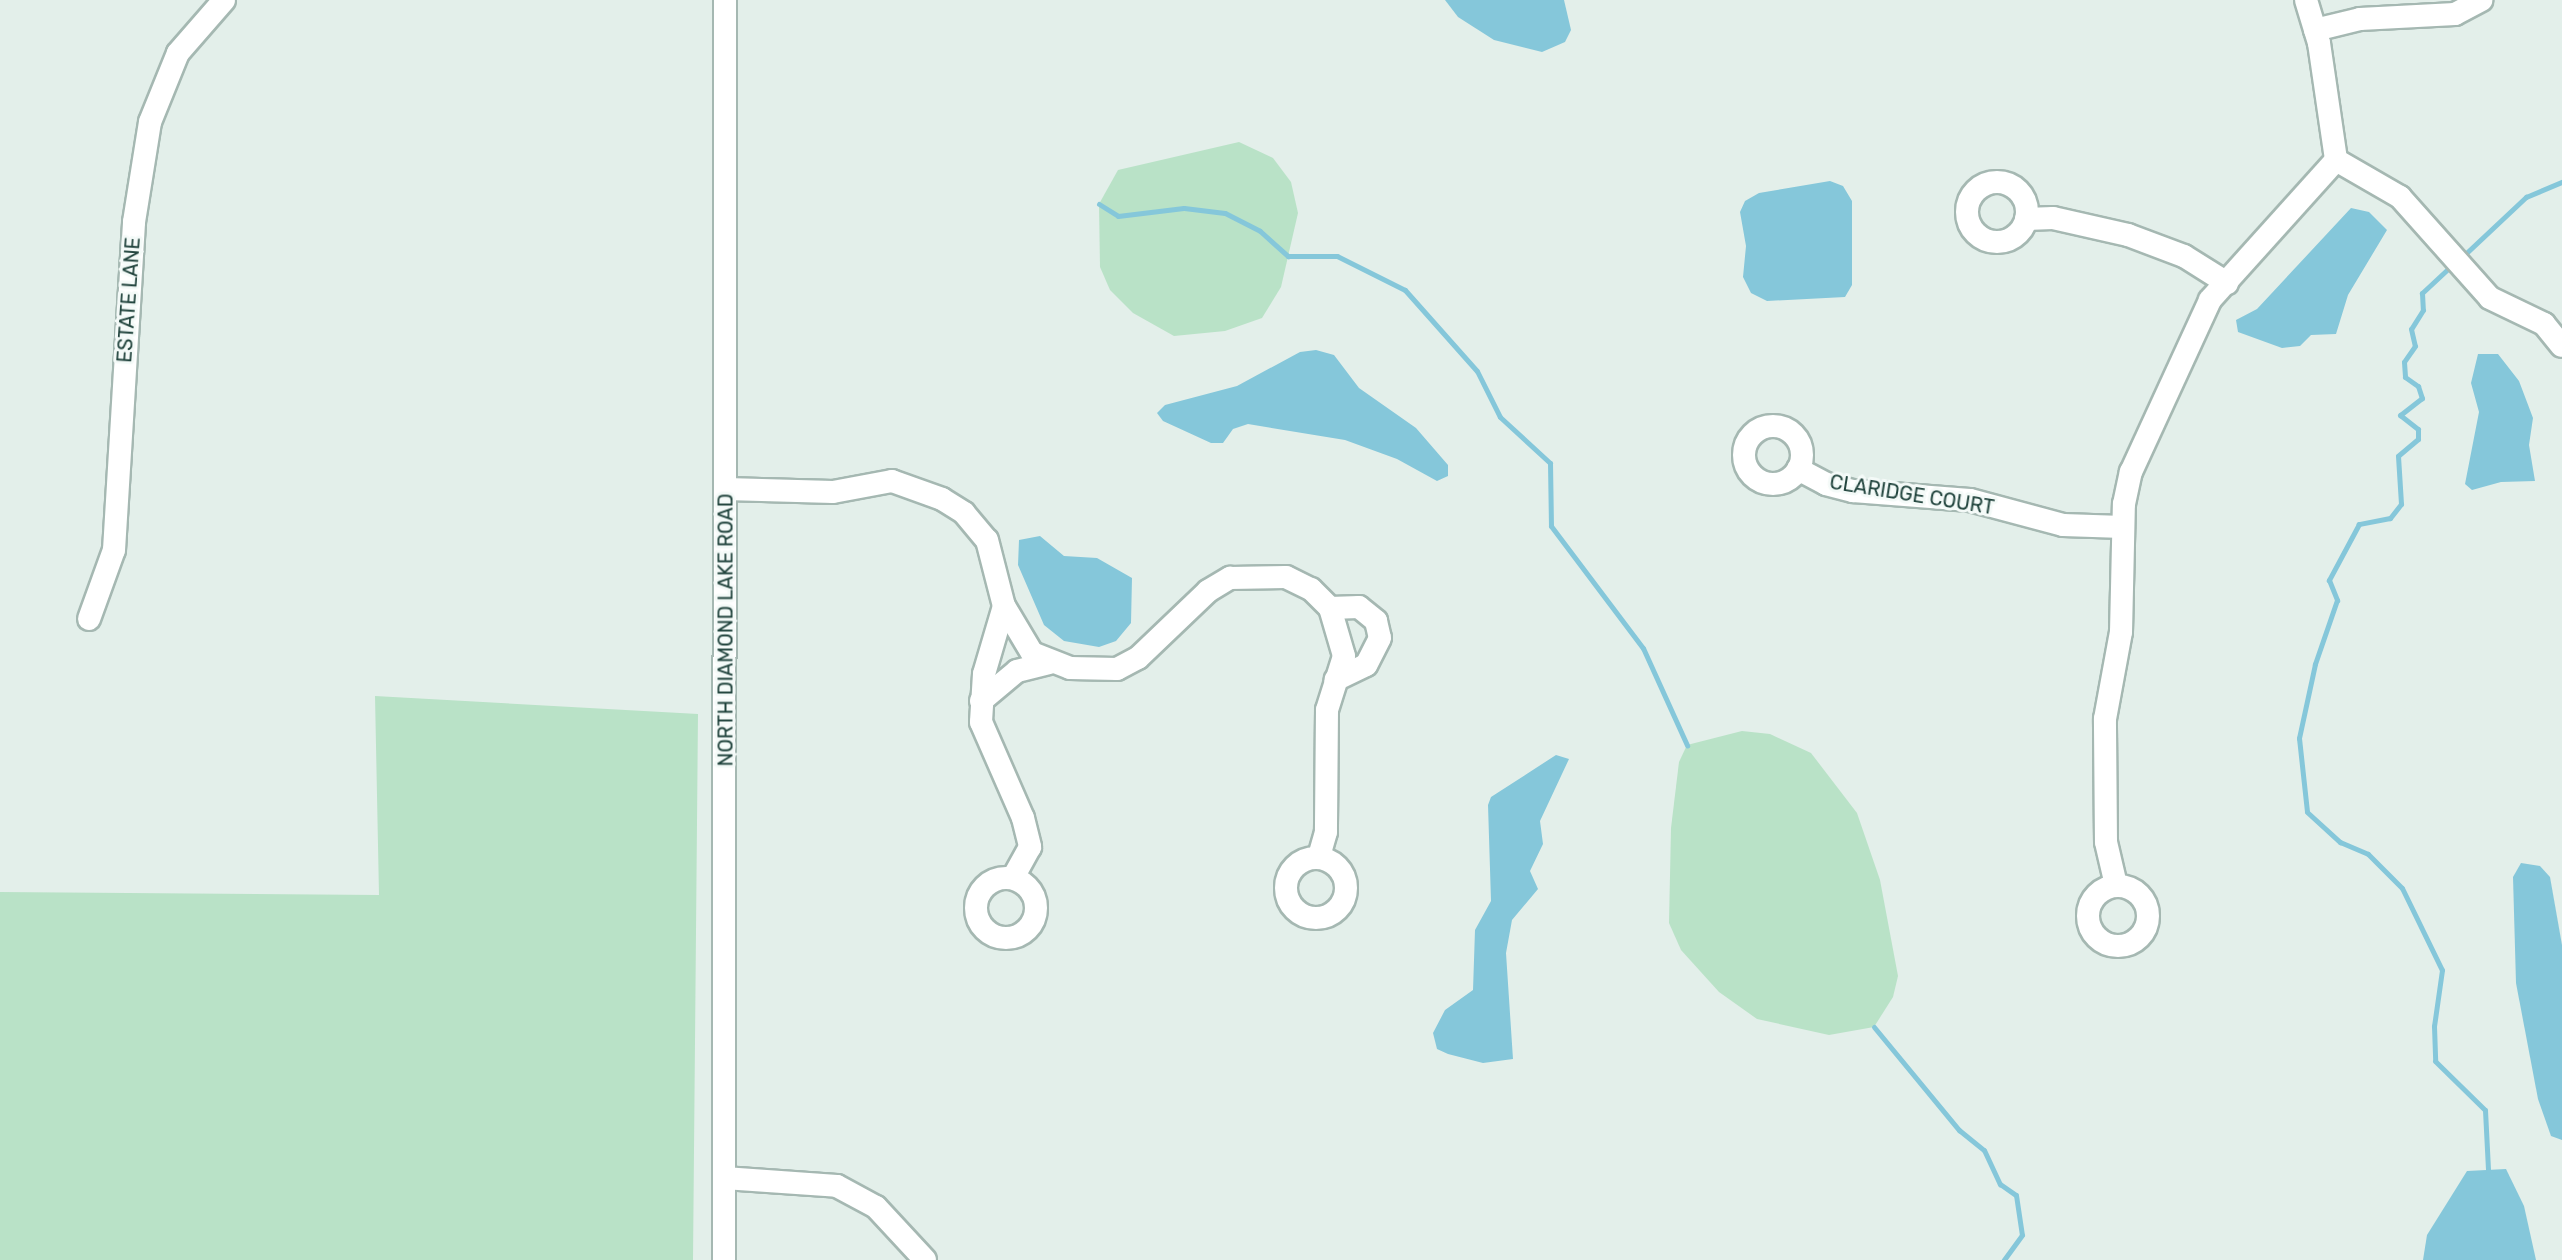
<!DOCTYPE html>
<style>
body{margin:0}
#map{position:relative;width:2562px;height:1260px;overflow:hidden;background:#e3efea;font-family:Rubik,sans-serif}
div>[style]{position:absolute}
.green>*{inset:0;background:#b9e2c7}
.water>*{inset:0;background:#85c7da}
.stream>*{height:5px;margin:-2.5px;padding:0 2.5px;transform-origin:2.5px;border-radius:2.5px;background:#85c7da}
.roads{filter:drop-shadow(2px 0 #a5b8b2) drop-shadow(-2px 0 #a5b8b2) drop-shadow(0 2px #a5b8b2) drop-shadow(0 -2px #a5b8b2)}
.minor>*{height:22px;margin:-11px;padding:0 11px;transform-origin:11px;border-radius:11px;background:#fff}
.minor>.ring{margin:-11px;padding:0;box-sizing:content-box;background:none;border:22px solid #fff;border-radius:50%}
span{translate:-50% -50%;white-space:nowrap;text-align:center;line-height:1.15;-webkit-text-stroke:6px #f4faf8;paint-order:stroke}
.street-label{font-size:20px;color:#20433c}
</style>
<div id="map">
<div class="green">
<i style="clip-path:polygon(1239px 142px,1273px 158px,1291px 182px,1298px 213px,1281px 287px,1262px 318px,1225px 331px,1174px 336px,1133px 313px,1110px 290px,1100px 267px,1099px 204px,1118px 170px)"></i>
<i style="clip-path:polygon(375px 696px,698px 714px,693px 1260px,0 1260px,0 892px,379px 895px)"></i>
<i style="clip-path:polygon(1742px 731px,1770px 734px,1811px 753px,1857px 813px,1880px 880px,1898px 976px,1893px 997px,1874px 1027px,1829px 1035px,1757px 1019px,1719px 992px,1681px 950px,1669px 923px,1671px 828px,1679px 762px,1687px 745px)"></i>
</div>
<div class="water">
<i style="clip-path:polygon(1445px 0,1564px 0,1571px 30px,1565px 42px,1542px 52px,1494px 40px,1458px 17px)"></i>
<i style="clip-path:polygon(1830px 181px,1843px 186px,1852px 201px,1852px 285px,1845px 297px,1767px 301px,1751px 293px,1743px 277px,1746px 246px,1740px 212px,1745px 201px,1759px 193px)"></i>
<i style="clip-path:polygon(2351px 208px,2369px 212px,2387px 230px,2348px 295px,2336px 334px,2311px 335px,2300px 346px,2282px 348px,2238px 332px,2236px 320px,2257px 309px)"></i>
<i style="clip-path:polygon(1316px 350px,1334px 355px,1359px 388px,1416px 428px,1448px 465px,1448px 476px,1437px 481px,1397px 459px,1345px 440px,1248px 424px,1233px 429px,1223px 443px,1211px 443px,1163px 421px,1157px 413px,1165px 405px,1237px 386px,1300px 352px)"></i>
<i style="clip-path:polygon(2478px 354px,2498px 354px,2519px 381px,2533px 418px,2529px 445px,2535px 481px,2501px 482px,2472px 490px,2465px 484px,2479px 412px,2471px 383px)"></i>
<i style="clip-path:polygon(1040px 536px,1064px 556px,1097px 558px,1132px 578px,1131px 623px,1116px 641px,1099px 647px,1064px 641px,1044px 625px,1018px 565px,1019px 540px)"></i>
<i style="clip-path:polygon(1556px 755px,1569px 759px,1540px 821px,1543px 844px,1530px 871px,1538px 889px,1512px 920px,1506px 953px,1513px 1059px,1483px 1063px,1448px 1054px,1437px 1049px,1433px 1033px,1445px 1010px,1473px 990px,1475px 930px,1491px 901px,1488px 805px,1491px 797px)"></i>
<i style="clip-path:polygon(2521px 863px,2540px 866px,2550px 877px,2562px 945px,2562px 1140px,2551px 1136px,2538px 1099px,2516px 983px,2513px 877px)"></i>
<i style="clip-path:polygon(2506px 1169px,2524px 1206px,2536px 1260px,2423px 1260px,2427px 1235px,2467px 1171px)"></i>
</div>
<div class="stream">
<i style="left:1099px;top:204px;width:22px;rotate:32deg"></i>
<i style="left:1118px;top:216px;width:66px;rotate:-6.9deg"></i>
<i style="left:1184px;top:208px;width:41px;rotate:7deg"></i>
<i style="left:1225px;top:213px;width:39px;rotate:27deg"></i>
<i style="left:1260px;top:231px;width:38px;rotate:42deg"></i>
<i style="left:1288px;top:256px;width:49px"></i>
<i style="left:1337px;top:256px;width:76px;rotate:26.6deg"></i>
<i style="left:1405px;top:290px;width:108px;rotate:48.4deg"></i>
<i style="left:1477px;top:371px;width:51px;rotate:63.4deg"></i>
<i style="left:1500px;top:417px;width:68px;rotate:42.6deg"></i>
<i style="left:1550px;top:463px;width:63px;rotate:89.1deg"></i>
<i style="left:1551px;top:526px;width:153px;rotate:53deg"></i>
<i style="left:1643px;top:648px;width:107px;rotate:65.6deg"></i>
<i style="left:2462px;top:257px;width:88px;rotate:-43.2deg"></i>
<i style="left:2526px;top:197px;width:39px;rotate:-23deg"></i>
<i style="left:2451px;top:266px;width:40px;rotate:137deg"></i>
<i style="left:2422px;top:293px;width:17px;rotate:87deg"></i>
<i style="left:2423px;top:310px;width:22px;rotate:122deg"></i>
<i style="left:2411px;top:329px;width:17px;rotate:77deg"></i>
<i style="left:2415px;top:346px;width:19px;rotate:125deg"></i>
<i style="left:2404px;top:362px;width:15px;rotate:86deg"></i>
<i style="left:2405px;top:377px;width:16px;rotate:35deg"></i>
<i style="left:2418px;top:386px;width:13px;rotate:72deg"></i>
<i style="left:2422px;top:398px;width:28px;rotate:142deg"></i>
<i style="left:2400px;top:415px;width:23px;rotate:38deg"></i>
<i style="left:2418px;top:429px;width:10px;rotate:90deg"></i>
<i style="left:2418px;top:439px;width:26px;rotate:140deg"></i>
<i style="left:2398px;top:456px;width:48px;rotate:86.4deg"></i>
<i style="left:2401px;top:504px;width:18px;rotate:128deg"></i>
<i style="left:2390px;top:518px;width:32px;rotate:169deg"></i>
<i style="left:2359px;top:524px;width:64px;rotate:118.2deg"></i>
<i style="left:2329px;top:580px;width:22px;rotate:68deg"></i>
<i style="left:2337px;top:600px;width:68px;rotate:109deg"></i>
<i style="left:2315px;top:664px;width:76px;rotate:102.2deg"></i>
<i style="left:2299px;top:738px;width:74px;rotate:83.8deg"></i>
<i style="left:2307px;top:812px;width:45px;rotate:42.3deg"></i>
<i style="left:2340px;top:842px;width:30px;rotate:23deg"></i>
<i style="left:2368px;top:854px;width:48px;rotate:45deg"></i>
<i style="left:2402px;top:888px;width:91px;rotate:64deg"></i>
<i style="left:2442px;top:970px;width:57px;rotate:98.1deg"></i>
<i style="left:2434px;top:1026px;width:35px;rotate:88deg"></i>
<i style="left:2435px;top:1061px;width:70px;rotate:44.4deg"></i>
<i style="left:2485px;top:1110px;width:60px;rotate:87.1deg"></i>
<i style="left:1874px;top:1027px;width:134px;rotate:50.5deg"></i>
<i style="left:1959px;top:1130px;width:32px;rotate:39deg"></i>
<i style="left:1984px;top:1150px;width:38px;rotate:65deg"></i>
<i style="left:2000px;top:1184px;width:19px;rotate:35deg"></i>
<i style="left:2016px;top:1195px;width:40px;rotate:81.5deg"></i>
<i style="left:2022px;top:1235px;width:31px;rotate:126deg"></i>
</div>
<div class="roads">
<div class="minor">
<i style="left:2306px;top:0;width:45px;rotate:73.2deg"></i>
<i style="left:2319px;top:43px;width:118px;rotate:81.7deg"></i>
<i style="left:2315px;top:30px;width:46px;rotate:-13.7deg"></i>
<i style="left:2360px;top:19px;width:95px;rotate:-3deg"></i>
<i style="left:2455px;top:14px;width:30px;rotate:-28deg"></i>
<i style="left:2336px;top:160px;width:74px;rotate:30deg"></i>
<i style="left:2400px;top:197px;width:135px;rotate:48.3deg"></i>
<i style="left:2490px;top:298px;width:60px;rotate:25.7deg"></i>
<i style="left:2544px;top:324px;width:28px;rotate:51deg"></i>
<i class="ring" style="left:1967px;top:182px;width:38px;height:38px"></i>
<i style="left:2026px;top:219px;width:27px;rotate:-2deg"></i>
<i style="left:2053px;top:218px;width:77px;rotate:12.8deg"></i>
<i style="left:2128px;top:235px;width:60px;rotate:20.6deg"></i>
<i style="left:2184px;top:256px;width:51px;rotate:32.1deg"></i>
<i class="ring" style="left:1744px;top:426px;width:36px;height:36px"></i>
<i style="left:1798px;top:469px;width:32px;rotate:28deg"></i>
<i style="left:1826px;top:484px;width:28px;rotate:15deg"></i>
<i style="left:1853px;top:491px;width:117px;rotate:4.4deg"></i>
<i style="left:1970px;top:500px;width:96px;rotate:15deg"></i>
<i style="left:2063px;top:525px;width:60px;rotate:1.9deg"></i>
<i style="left:726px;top:489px;width:107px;rotate:1.6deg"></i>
<i style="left:833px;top:492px;width:60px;rotate:-10.6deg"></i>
<i style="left:892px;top:481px;width:53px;rotate:19.8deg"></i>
<i style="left:942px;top:499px;width:26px;rotate:32deg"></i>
<i style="left:964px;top:513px;width:35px;rotate:50deg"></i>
<i style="left:987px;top:540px;width:68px;rotate:75.6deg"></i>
<i style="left:1004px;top:606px;width:55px;rotate:59.2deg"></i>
<i style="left:1032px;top:653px;width:41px;rotate:21.5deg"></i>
<i style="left:1070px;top:668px;width:47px;rotate:1.2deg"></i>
<i style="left:1117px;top:669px;width:24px;rotate:-28deg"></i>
<i style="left:1138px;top:658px;width:97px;rotate:-43.7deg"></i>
<i style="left:1208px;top:591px;width:26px;rotate:-31deg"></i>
<i style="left:1230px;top:578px;width:56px;rotate:-1deg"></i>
<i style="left:1286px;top:577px;width:28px;rotate:26deg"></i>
<i style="left:1311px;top:589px;width:27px;rotate:45deg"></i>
<i style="left:1330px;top:608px;width:50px;rotate:73.7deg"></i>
<i style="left:1344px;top:656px;width:57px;rotate:107.5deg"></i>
<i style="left:1327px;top:710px;width:122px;rotate:90.5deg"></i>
<i style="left:1326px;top:832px;width:26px;rotate:106deg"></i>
<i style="left:1004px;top:606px;width:71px;rotate:106.4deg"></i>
<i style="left:984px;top:674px;width:48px;rotate:93.6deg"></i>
<i style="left:981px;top:722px;width:105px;rotate:66.4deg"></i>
<i style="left:1023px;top:818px;width:30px;rotate:76deg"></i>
<i style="left:1030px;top:847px;width:35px;rotate:119deg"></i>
<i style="left:1330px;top:608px;width:29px;rotate:-2deg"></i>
<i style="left:1359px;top:607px;width:22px;rotate:39deg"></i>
<i style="left:1376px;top:621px;width:17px;rotate:77deg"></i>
<i style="left:1380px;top:638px;width:30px;rotate:117deg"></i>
<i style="left:1366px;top:665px;width:34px;rotate:154deg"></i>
<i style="left:89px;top:619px;width:73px;rotate:-70.1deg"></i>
<i style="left:114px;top:550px;width:329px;rotate:-86.5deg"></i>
<i style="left:134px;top:222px;width:101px;rotate:-80.9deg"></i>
<i style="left:150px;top:122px;width:74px;rotate:-67.9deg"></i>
<i style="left:178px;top:53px;width:70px;rotate:-49deg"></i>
<i style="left:981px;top:701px;width:47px;rotate:-39.8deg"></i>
<i style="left:1017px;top:671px;width:33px;rotate:-14deg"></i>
<i class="ring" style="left:1286px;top:858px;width:38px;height:38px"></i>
<i class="ring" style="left:976px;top:878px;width:38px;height:38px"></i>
<i style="left:2116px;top:885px;width:44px;rotate:-103.1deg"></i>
<i style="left:2106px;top:842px;width:123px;rotate:-90.5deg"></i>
<i style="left:2105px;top:719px;width:88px;rotate:-79.6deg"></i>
<i style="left:2121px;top:632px;width:128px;rotate:-88.7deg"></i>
<i style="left:2124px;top:504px;width:33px;rotate:-78deg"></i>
<i style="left:2131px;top:472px;width:189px;rotate:-65.3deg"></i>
<i style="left:2210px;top:300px;width:188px;rotate:-48deg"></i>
<i class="ring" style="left:2088px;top:886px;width:38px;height:38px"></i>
<i style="left:724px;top:1178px;width:113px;rotate:4deg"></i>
<i style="left:837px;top:1186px;width:44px;rotate:28.3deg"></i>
<i style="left:876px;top:1207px;width:72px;rotate:47.2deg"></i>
<i style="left:724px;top:1260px;width:1260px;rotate:-89.95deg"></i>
</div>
</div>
<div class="street-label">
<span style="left:129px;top:300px;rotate:-86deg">ESTATE LANE</span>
<span style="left:1912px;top:495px;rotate:9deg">CLARIDGE COURT</span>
<span style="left:726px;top:630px;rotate:-90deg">NORTH DIAMOND LAKE ROAD</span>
</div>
</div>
